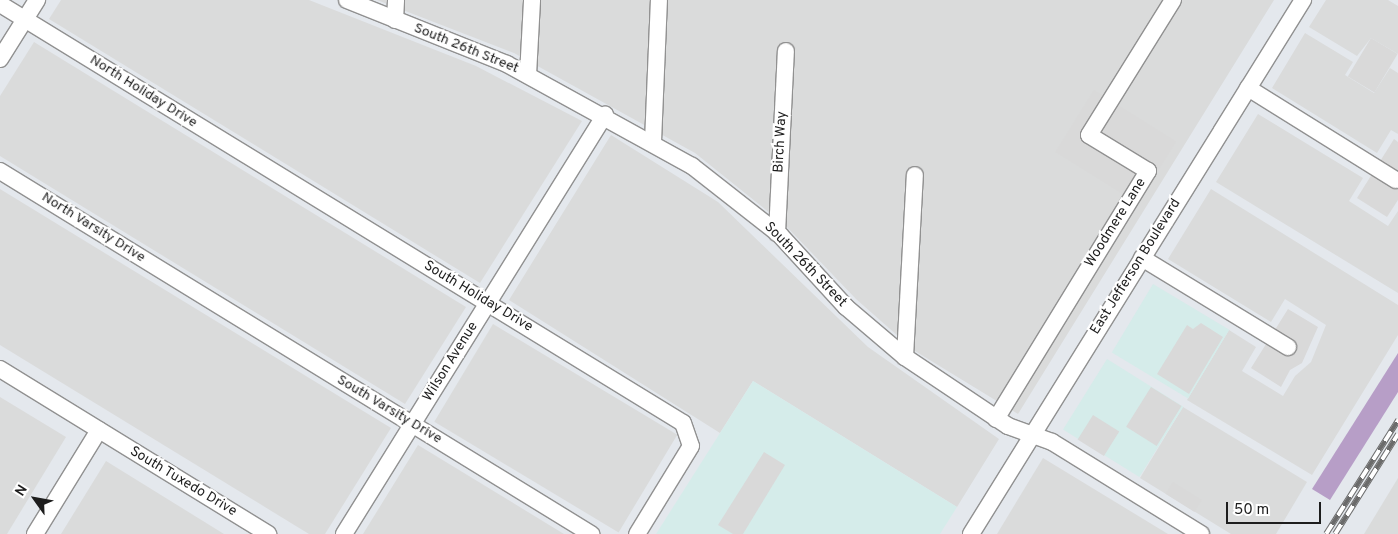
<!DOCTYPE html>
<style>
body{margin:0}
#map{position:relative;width:1398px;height:534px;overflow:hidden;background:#e4e8ed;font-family:Overpass,sans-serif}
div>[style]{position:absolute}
.residential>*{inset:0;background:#dadbdb;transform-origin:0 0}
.commercial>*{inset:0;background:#d5ecea;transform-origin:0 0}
.forest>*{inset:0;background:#b79ec7}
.parking>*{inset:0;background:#d9d9d9;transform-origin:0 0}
.roads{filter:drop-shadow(1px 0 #919191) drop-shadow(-1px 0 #919191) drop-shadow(0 1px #919191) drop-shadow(0 -1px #919191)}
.minor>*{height:16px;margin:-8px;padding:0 8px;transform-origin:8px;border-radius:8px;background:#fff}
.rail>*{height:5.5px;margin-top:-2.75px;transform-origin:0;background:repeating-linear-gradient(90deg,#fff 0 11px,#6b6b6b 0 22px);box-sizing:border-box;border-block:1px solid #6b6b6b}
span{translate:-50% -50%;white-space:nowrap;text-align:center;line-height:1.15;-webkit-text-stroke:4.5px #fff;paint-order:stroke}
.street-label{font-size:14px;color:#1d1d1d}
.north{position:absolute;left:10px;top:474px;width:50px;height:50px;-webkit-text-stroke:4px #fff;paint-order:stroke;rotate:302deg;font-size:14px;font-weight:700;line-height:20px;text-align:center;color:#1d1d1d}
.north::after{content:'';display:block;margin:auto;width:18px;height:22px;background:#1d1d1d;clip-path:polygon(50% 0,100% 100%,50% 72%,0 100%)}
.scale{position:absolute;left:1226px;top:502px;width:95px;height:22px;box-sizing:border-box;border:2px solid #1d1d1d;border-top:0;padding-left:6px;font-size:15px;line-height:18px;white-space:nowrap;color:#1d1d1d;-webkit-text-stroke:4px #fff;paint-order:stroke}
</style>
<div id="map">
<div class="residential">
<i style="clip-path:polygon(61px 0,309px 0,476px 66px,582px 121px,480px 283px,49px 19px)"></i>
<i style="clip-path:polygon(377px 0,1274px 0,1018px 414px,915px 351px,856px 299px,786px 226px,695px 153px,514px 53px)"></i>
<i style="clip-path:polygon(1326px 0,1388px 0,1398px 6px,1398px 54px,1371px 38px,1357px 56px,1309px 27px)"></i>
<i style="clip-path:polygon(1305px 33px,1353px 62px,1345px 75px,1374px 93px,1390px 68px,1398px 73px,1398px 134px,1391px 130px,1377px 153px,1272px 88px)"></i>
<i style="clip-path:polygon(34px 42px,466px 307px,405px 404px,0 156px,0 96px)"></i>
<i style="clip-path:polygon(1258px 114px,1363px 178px,1349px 201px,1388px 226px,1398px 211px,1398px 293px,1216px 182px)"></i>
<i style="clip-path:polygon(611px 135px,718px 202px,868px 347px,999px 439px,957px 507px,753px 381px,720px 433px,509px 300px)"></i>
<i style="clip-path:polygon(0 189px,391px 428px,325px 534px,309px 534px,0 345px)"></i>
<i style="clip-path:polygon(1211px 189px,1398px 305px,1398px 335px,1312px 475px,1187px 400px,1229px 330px,1256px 347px,1242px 371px,1283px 396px,1295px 376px,1311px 362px,1326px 325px,1285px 299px,1271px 322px,1168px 259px)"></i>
<i style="left:493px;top:324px;width:215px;height:114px;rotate:31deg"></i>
<i style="clip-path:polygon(0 397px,66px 437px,7px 534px,0 534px)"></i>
<i style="clip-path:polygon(1183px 407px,1307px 482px,1276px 534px,1231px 534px,1140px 478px)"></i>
<i style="clip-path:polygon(418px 445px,564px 534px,363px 534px)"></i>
<i style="clip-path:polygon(1043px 458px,1168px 534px,997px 534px)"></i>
<i style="clip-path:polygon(106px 461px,224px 534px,61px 534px)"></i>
<i style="clip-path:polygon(1398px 478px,1398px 534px,1364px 534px)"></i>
</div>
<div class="commercial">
<i style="left:1153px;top:284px;width:89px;height:80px;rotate:31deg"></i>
<i style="left:1107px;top:359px;width:90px;height:83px;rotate:32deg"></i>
<i style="clip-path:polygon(753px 381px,957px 507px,940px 534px,656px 534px)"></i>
</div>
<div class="forest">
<i style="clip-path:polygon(1398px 353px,1398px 392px,1330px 500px,1312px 489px)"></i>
</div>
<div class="parking">
<i style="left:1371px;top:38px;width:31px;height:45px;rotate:31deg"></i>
<i style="left:1094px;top:90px;width:97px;height:73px;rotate:32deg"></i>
<i style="clip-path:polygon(1394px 139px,1398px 142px,1398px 200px,1387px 217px,1357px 198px)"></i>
<i style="clip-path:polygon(1288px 309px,1318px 327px,1302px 363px,1290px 370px,1281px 387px,1251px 368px)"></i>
<i style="clip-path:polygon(1201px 323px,1223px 337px,1189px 394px,1157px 374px,1187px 325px,1193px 329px)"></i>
<i style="left:1151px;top:387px;width:36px;height:47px;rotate:32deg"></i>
<i style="left:1093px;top:415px;width:31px;height:29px;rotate:32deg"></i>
<i style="clip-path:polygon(764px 452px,785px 465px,743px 534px,733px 534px,718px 525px)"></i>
<i style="left:1173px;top:482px;width:34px;height:14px;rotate:32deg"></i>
</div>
<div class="roads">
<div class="minor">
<i style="left:347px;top:0;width:172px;rotate:21.8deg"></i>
<i style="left:507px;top:64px;width:211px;rotate:28.9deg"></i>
<i style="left:692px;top:166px;width:112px;rotate:38.1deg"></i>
<i style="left:780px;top:235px;width:98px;rotate:47.5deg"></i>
<i style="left:846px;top:307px;width:77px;rotate:40.3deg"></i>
<i style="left:905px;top:357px;width:124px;rotate:33.8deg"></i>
<i style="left:1008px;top:426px;width:47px;rotate:20deg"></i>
<i style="left:1052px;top:442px;width:175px;rotate:31.7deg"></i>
<i style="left:0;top:4px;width:801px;rotate:31.53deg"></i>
<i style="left:683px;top:423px;width:24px;rotate:71deg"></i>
<i style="left:691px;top:446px;width:103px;rotate:121.5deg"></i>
<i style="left:395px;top:20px;width:20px;rotate:-87deg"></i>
<i style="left:0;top:59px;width:70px;rotate:-57.9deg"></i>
<i style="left:528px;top:75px;width:75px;rotate:-86.9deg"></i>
<i style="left:1248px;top:88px;width:174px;rotate:31.9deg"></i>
<i style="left:653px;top:142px;width:142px;rotate:-87.6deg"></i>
<i style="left:0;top:171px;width:694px;rotate:31.56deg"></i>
<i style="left:777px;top:233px;width:182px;rotate:-87.2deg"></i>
<i style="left:1142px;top:258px;width:171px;rotate:31.4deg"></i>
<i style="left:905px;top:357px;width:182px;rotate:-86.9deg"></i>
<i style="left:0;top:369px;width:315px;rotate:31.6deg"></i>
<i style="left:996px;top:419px;width:291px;rotate:-58.5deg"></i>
<i style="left:1148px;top:171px;width:69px;rotate:-148.6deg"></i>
<i style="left:1089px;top:135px;width:159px;rotate:-58.1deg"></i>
<i style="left:35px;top:534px;width:122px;rotate:-58.4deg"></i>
<i style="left:344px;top:534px;width:494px;rotate:-58.1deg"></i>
<i style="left:971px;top:534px;width:629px;rotate:-58.13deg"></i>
</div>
</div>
<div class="rail">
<i style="left:1326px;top:534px;width:135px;rotate:-57.7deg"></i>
<i style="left:1335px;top:534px;width:118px;rotate:-57.8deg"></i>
</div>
<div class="street-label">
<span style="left:466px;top:49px;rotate:22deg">South 26th Street</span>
<span style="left:143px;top:92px;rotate:32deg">North Holiday Drive</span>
<span style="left:781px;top:142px;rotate:-87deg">Birch Way</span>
<span style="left:1116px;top:223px;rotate:-58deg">Woodmere Lane</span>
<span style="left:93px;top:228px;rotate:32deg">North Varsity Drive</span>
<span style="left:805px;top:265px;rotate:46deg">South 26th Street</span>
<span style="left:1136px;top:267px;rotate:-58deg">East Jefferson Boulevard</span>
<span style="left:478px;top:297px;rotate:31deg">South Holiday Drive</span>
<span style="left:451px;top:362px;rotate:-58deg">Wilson Avenue</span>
<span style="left:389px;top:410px;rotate:31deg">South Varsity Drive</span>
<span style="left:183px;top:482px;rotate:31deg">South Tuxedo Drive</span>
</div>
<div class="north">N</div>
<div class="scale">50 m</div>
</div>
